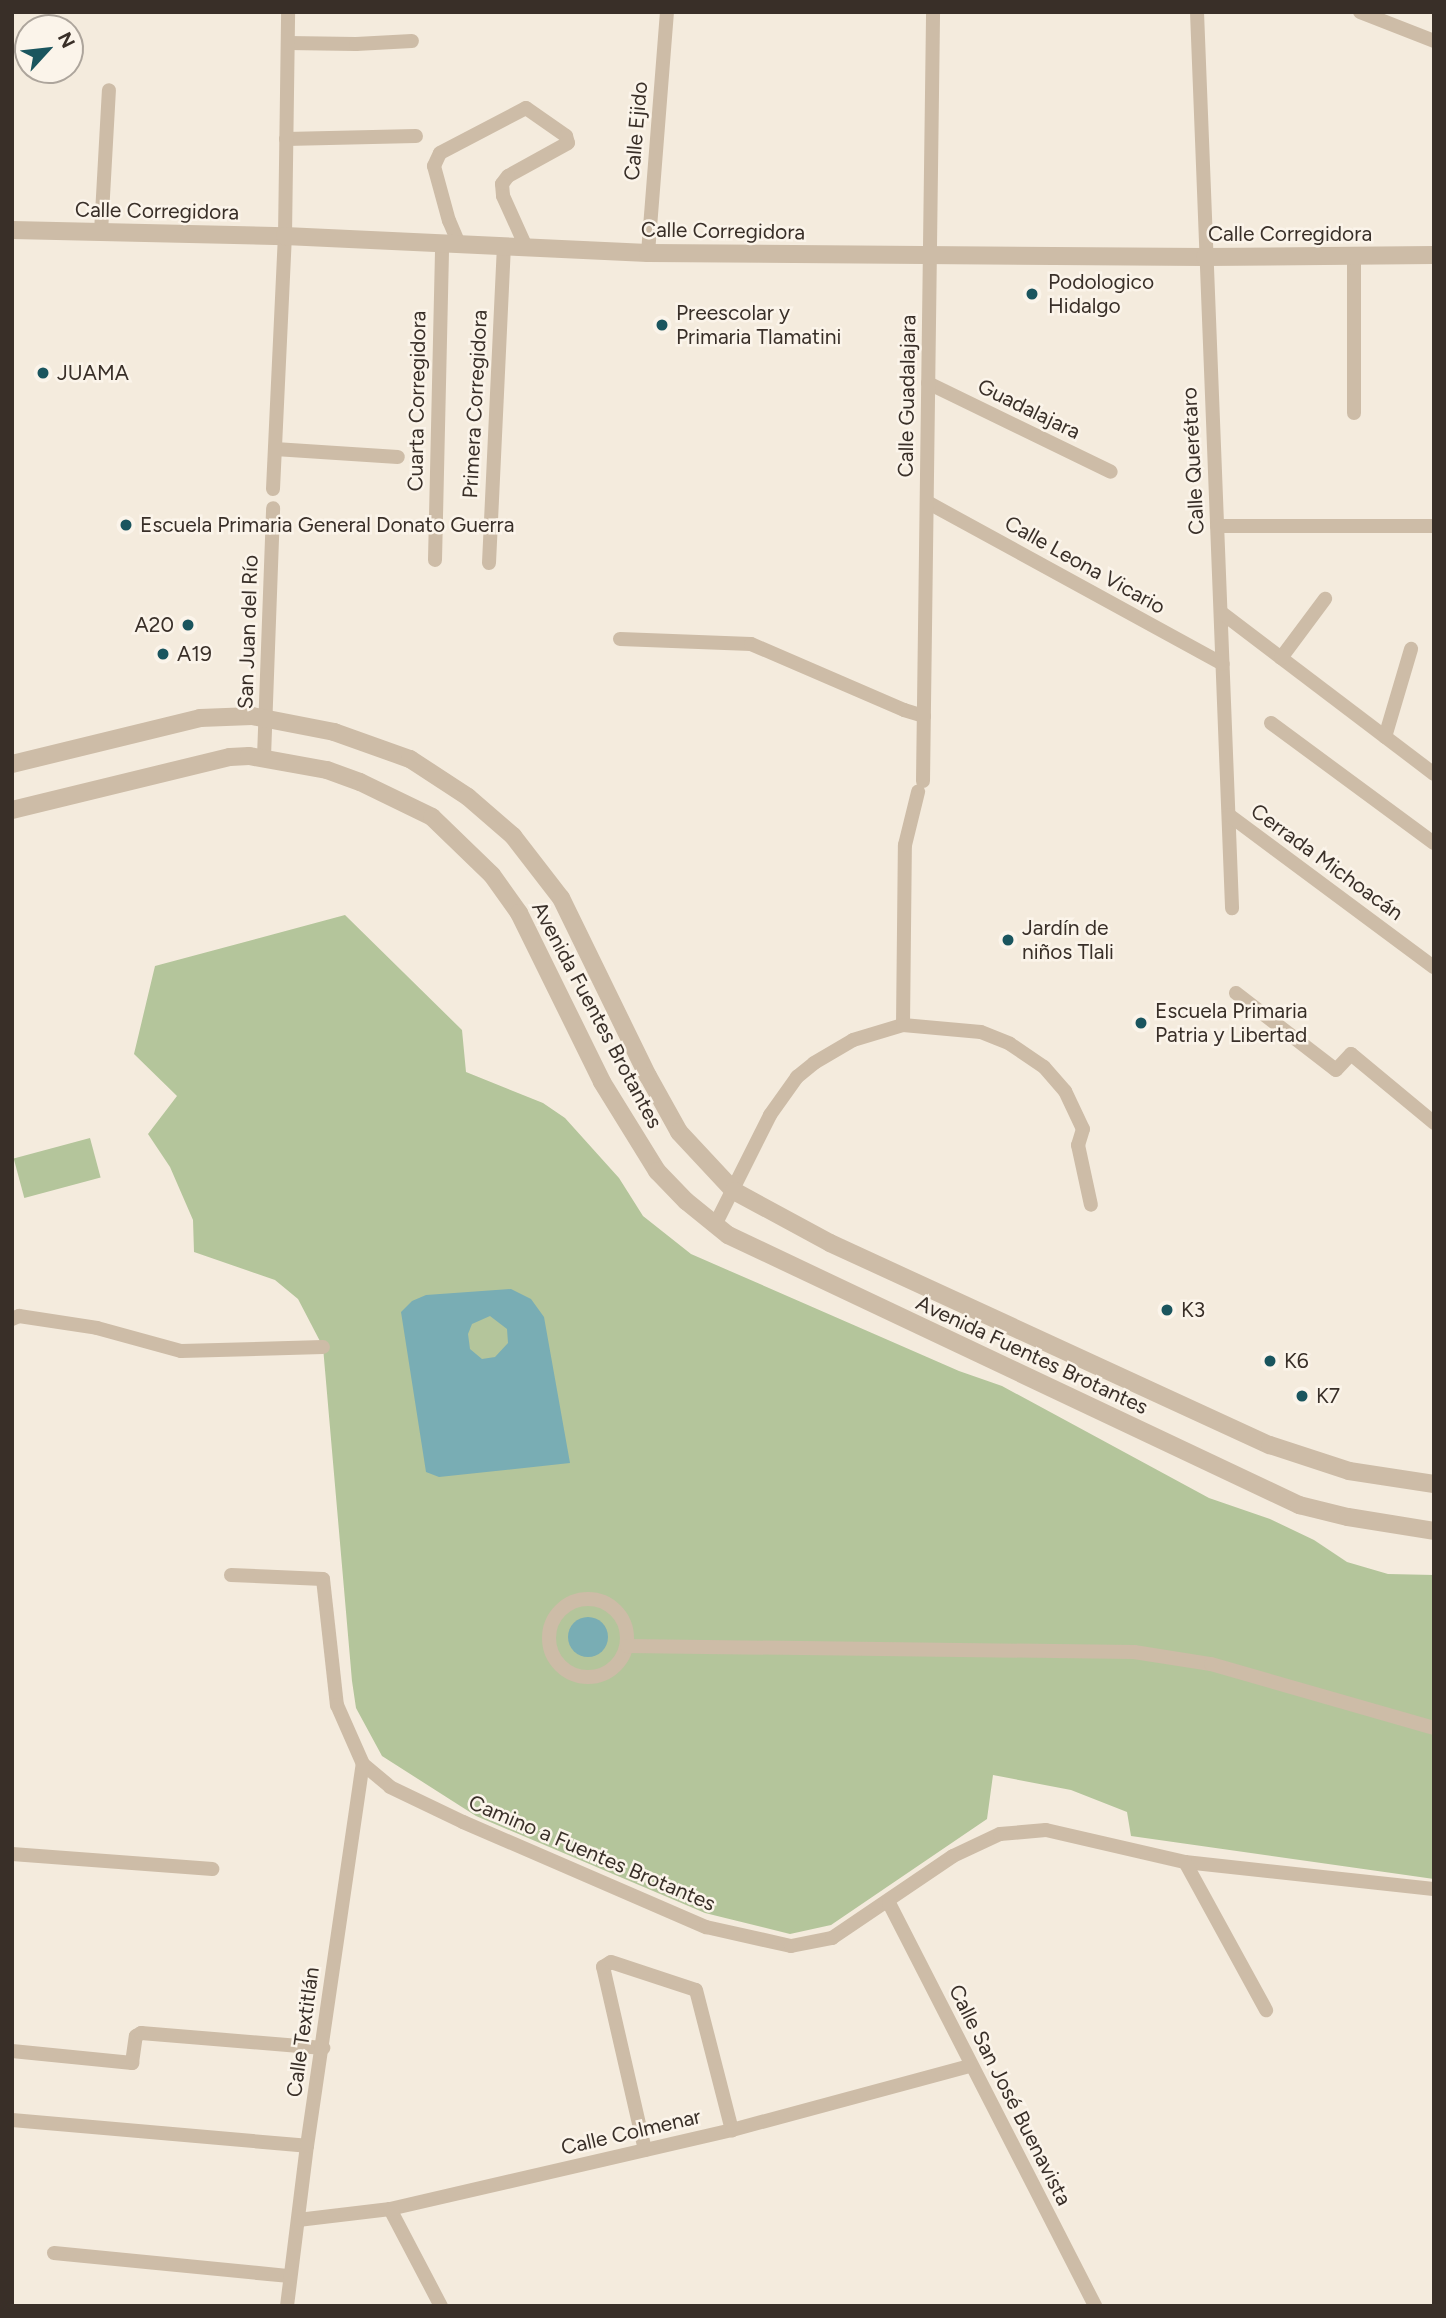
<!DOCTYPE html>
<meta charset="utf-8">
<style>
body{margin:0}
#map{position:relative;width:1446px;height:2318px;overflow:hidden;background:#f4ebdd;font-family:Figtree,sans-serif}
div>[style]{position:absolute}
.green>*{inset:0;background:#b4c59b;transform-origin:0 0}
.water>*{inset:0;background:#79adb4}
.round{border-radius:50%}
.minor>*{height:14px;margin:-7px;padding:0 7px;transform-origin:7px;border-radius:7px;background:#cdbca7}
.minor>.ring{margin:-7px;padding:0;box-sizing:content-box;background:none;border:14px solid #cdbca7;border-radius:50%}
.tertiary>*{height:18px;margin:-9px;padding:0 9px;transform-origin:9px;border-radius:9px;background:#cdbca7}
.dots>*{width:19px;height:19px;translate:-50% -50%;box-sizing:border-box;border:4px solid #fbf4ea;border-radius:50%}
span{translate:-50% -50%;white-space:nowrap;text-align:center;line-height:1.15;-webkit-text-stroke:5px #fbf4ea;paint-order:stroke}
.street-label{font-size:21px;color:#392f28}
.poi-label{font-size:21px;color:#392f28}
.left{translate:0 -50%;text-align:left}
.right{translate:-100% -50%;text-align:right}
.frame{position:absolute;inset:0;border:14px solid #392f28;pointer-events:none}
.north{position:absolute;left:14px;top:14px;width:70px;height:70px;box-sizing:border-box;background:#fbf4ea;border:2px solid #ada59c;border-radius:50%;rotate:63deg;font-size:19px;font-weight:700;line-height:28px;text-align:center;color:#392f28}
.north::after{content:'';display:block;margin:auto;width:24px;height:32px;background:#1a555e;clip-path:polygon(50% 0,100% 100%,50% 72%,0 100%)}
</style>
<div id="map">
<div class="green">
<i style="clip-path:polygon(345px 915px,462px 1030px,466px 1072px,543px 1103px,565px 1118px,619px 1178px,643px 1216px,691px 1254px,959px 1371px,1002px 1386px,1209px 1498px,1270px 1519px,1314px 1540px,1347px 1562px,1388px 1574px,1434px 1575px,1434px 1879px,1131px 1836px,1127px 1812px,1071px 1790px,993px 1775px,987px 1819px,831px 1925px,790px 1934px,705px 1913px,476px 1816px,382px 1756px,356px 1708px,352px 1681px,323px 1347px,298px 1299px,275px 1280px,194px 1252px,193px 1220px,170px 1167px,148px 1134px,177px 1096px,134px 1054px,155px 966px)"></i>
<i style="left:90px;top:1138px;width:41px;height:79px;rotate:75deg"></i>
</div>
<div class="water">
<i style="clip-path:polygon(evenodd,511px 1289px,531px 1299px,544px 1317px,570px 1463px,439px 1477px,426px 1472px,401px 1312px,412px 1301px,426px 1295px,511px 1289px,490px 1316px,507px 1329px,508px 1343px,495px 1357px,482px 1359px,470px 1349px,468px 1334px,472px 1324px,490px 1316px)"></i>
<i class="round" style="left:568px;top:1617px;width:40px;height:40px"></i>
</div>
<div class="minor">
<i style="left:1197px;top:12px;width:897px;rotate:87.76deg"></i>
<i style="left:1360px;top:12px;width:79px;rotate:21.4deg"></i>
<i style="left:288px;top:43px;width:68px;rotate:0.8deg"></i>
<i style="left:356px;top:44px;width:56px;rotate:-3.1deg"></i>
<i style="left:286px;top:139px;width:130px;rotate:-1.3deg"></i>
<i style="left:101px;top:232px;width:142px;rotate:-86.8deg"></i>
<i style="left:459px;top:244px;width:25px;rotate:-113deg"></i>
<i style="left:449px;top:221px;width:57px;rotate:-105.3deg"></i>
<i style="left:434px;top:166px;width:14px;rotate:-65deg"></i>
<i style="left:440px;top:153px;width:97px;rotate:-27.6deg"></i>
<i style="left:526px;top:108px;width:49px;rotate:35deg"></i>
<i style="left:566px;top:136px;width:7px;rotate:74deg"></i>
<i style="left:568px;top:143px;width:68px;rotate:151.2deg"></i>
<i style="left:508px;top:176px;width:10px;rotate:127deg"></i>
<i style="left:502px;top:184px;width:12px;rotate:85deg"></i>
<i style="left:503px;top:196px;width:56px;rotate:65.7deg"></i>
<i style="left:648px;top:253px;width:242px;rotate:-85.5deg"></i>
<i style="left:928px;top:383px;width:203px;rotate:25.9deg"></i>
<i style="left:1354px;top:413px;width:156px;rotate:-90deg"></i>
<i style="left:275px;top:449px;width:123px;rotate:3.7deg"></i>
<i style="left:273px;top:489px;width:253px;rotate:-87.3deg"></i>
<i style="left:285px;top:236px;width:224px;rotate:-89.2deg"></i>
<i style="left:927px;top:502px;width:337px;rotate:28.7deg"></i>
<i style="left:1217px;top:526px;width:217px"></i>
<i style="left:435px;top:560px;width:317px;rotate:-88.7deg"></i>
<i style="left:489px;top:563px;width:317px;rotate:-87.3deg"></i>
<i style="left:1222px;top:613px;width:266px;rotate:37.2deg"></i>
<i style="left:620px;top:639px;width:131px;rotate:2.2deg"></i>
<i style="left:751px;top:644px;width:167px;rotate:23.3deg"></i>
<i style="left:904px;top:710px;width:21px;rotate:17deg"></i>
<i style="left:1281px;top:658px;width:74px;rotate:-53.3deg"></i>
<i style="left:1271px;top:723px;width:202px;rotate:36.4deg"></i>
<i style="left:1385px;top:737px;width:92px;rotate:-73.5deg"></i>
<i style="left:264px;top:757px;width:249px;rotate:-87.9deg"></i>
<i style="left:923px;top:781px;width:769px;rotate:-89.25deg"></i>
<i style="left:1229px;top:815px;width:255px;rotate:36.6deg"></i>
<i style="left:1236px;top:993px;width:126px;rotate:37.6deg"></i>
<i style="left:1336px;top:1070px;width:22px;rotate:-47deg"></i>
<i style="left:1351px;top:1054px;width:108px;rotate:39.7deg"></i>
<i style="left:903px;top:1025px;width:180px;rotate:-89.4deg"></i>
<i style="left:905px;top:845px;width:55px;rotate:-76.2deg"></i>
<i style="left:715px;top:1225px;width:123px;rotate:-63.4deg"></i>
<i style="left:770px;top:1115px;width:47px;rotate:-54.6deg"></i>
<i style="left:797px;top:1077px;width:22px;rotate:-39deg"></i>
<i style="left:814px;top:1063px;width:45px;rotate:-30.5deg"></i>
<i style="left:853px;top:1040px;width:52px;rotate:-16.7deg"></i>
<i style="left:903px;top:1025px;width:78px;rotate:5.1deg"></i>
<i style="left:981px;top:1032px;width:31px;rotate:22deg"></i>
<i style="left:1010px;top:1044px;width:41px;rotate:34.1deg"></i>
<i style="left:1044px;top:1067px;width:32px;rotate:49deg"></i>
<i style="left:1065px;top:1091px;width:42px;rotate:64.7deg"></i>
<i style="left:1083px;top:1129px;width:17px;rotate:107deg"></i>
<i style="left:1078px;top:1145px;width:61px;rotate:77.8deg"></i>
<i style="left:12px;top:1319px;width:8px;rotate:-23deg"></i>
<i style="left:19px;top:1316px;width:79px;rotate:8.7deg"></i>
<i style="left:97px;top:1328px;width:87px;rotate:15.3deg"></i>
<i style="left:181px;top:1351px;width:142px;rotate:-1.6deg"></i>
<i style="left:231px;top:1575px;width:92px;rotate:2.5deg"></i>
<i style="left:323px;top:1579px;width:127px;rotate:83.7deg"></i>
<i style="left:337px;top:1705px;width:64px;rotate:66.2deg"></i>
<i style="left:363px;top:1764px;width:35px;rotate:40deg"></i>
<i style="left:390px;top:1787px;width:81px;rotate:25.6deg"></i>
<i style="left:463px;top:1822px;width:265px;rotate:23.4deg"></i>
<i style="left:706px;top:1927px;width:87px;rotate:12.6deg"></i>
<i style="left:791px;top:1946px;width:42px;rotate:-11deg"></i>
<i style="left:832px;top:1938px;width:146px;rotate:-34.1deg"></i>
<i style="left:953px;top:1856px;width:52px;rotate:-25.1deg"></i>
<i style="left:1000px;top:1834px;width:46px;rotate:-5deg"></i>
<i style="left:1046px;top:1830px;width:143px;rotate:13deg"></i>
<i style="left:1185px;top:1862px;width:250px;rotate:6.2deg"></i>
<i class="ring" style="left:549px;top:1599px;width:64px;height:64px"></i>
<i style="left:627px;top:1646px;width:507px;rotate:0.68deg"></i>
<i style="left:1134px;top:1652px;width:78px;rotate:8.9deg"></i>
<i style="left:1211px;top:1664px;width:232px;rotate:16deg"></i>
<i style="left:12px;top:1854px;width:201px;rotate:4.3deg"></i>
<i style="left:1185px;top:1862px;width:169px;rotate:61.3deg"></i>
<i style="left:889px;top:1903px;width:453px;rotate:62.9deg"></i>
<i style="left:12px;top:2051px;width:121px;rotate:5.7deg"></i>
<i style="left:132px;top:2063px;width:27px;rotate:-82deg"></i>
<i style="left:136px;top:2036px;width:6px;rotate:-31deg"></i>
<i style="left:141px;top:2033px;width:183px;rotate:4.7deg"></i>
<i style="left:12px;top:2120px;width:296px;rotate:5deg"></i>
<i style="left:645px;top:2150px;width:188px;rotate:-102.9deg"></i>
<i style="left:603px;top:1967px;width:9px;rotate:-32deg"></i>
<i style="left:611px;top:1962px;width:89px;rotate:18.2deg"></i>
<i style="left:696px;top:1990px;width:145px;rotate:75.6deg"></i>
<i style="left:390px;top:2209px;width:110px;rotate:62.3deg"></i>
<i style="left:298px;top:2220px;width:93px;rotate:-6.8deg"></i>
<i style="left:390px;top:2209px;width:351px;rotate:-13deg"></i>
<i style="left:732px;top:2130px;width:246px;rotate:-15.1deg"></i>
<i style="left:54px;top:2253px;width:237px;rotate:5.6deg"></i>
<i style="left:287px;top:2306px;width:161px;rotate:-82.9deg"></i>
<i style="left:307px;top:2146px;width:386px;rotate:-81.7deg"></i>
</div>
<div class="tertiary">
<i style="left:12px;top:230px;width:273px;rotate:1.3deg"></i>
<i style="left:285px;top:236px;width:363px;rotate:2.7deg"></i>
<i style="left:648px;top:253px;width:557px;rotate:0.41deg"></i>
<i style="left:1205px;top:257px;width:229px;rotate:-0.5deg"></i>
<i style="left:12px;top:764px;width:194px;rotate:-13.7deg"></i>
<i style="left:200px;top:718px;width:52px;rotate:-2.2deg"></i>
<i style="left:252px;top:716px;width:84px;rotate:11deg"></i>
<i style="left:334px;top:732px;width:81px;rotate:19.6deg"></i>
<i style="left:410px;top:759px;width:69px;rotate:33.2deg"></i>
<i style="left:468px;top:797px;width:60px;rotate:40.9deg"></i>
<i style="left:513px;top:836px;width:78px;rotate:52.3deg"></i>
<i style="left:561px;top:898px;width:198px;rotate:64deg"></i>
<i style="left:648px;top:1076px;width:64px;rotate:61deg"></i>
<i style="left:679px;top:1132px;width:81px;rotate:47deg"></i>
<i style="left:734px;top:1191px;width:109px;rotate:28.4deg"></i>
<i style="left:830px;top:1243px;width:484px;rotate:24.7deg"></i>
<i style="left:1270px;top:1445px;width:83px;rotate:18.2deg"></i>
<i style="left:1349px;top:1471px;width:86px;rotate:8.7deg"></i>
<i style="left:12px;top:810px;width:224px;rotate:-13.7deg"></i>
<i style="left:230px;top:757px;width:19px;rotate:-3deg"></i>
<i style="left:249px;top:756px;width:79px;rotate:10.2deg"></i>
<i style="left:327px;top:770px;width:35px;rotate:20deg"></i>
<i style="left:360px;top:782px;width:80px;rotate:25.9deg"></i>
<i style="left:432px;top:817px;width:83px;rotate:44deg"></i>
<i style="left:492px;top:875px;width:47px;rotate:54.6deg"></i>
<i style="left:519px;top:913px;width:188px;rotate:63.8deg"></i>
<i style="left:602px;top:1082px;width:105px;rotate:58.3deg"></i>
<i style="left:657px;top:1171px;width:42px;rotate:46deg"></i>
<i style="left:686px;top:1201px;width:54px;rotate:39deg"></i>
<i style="left:728px;top:1235px;width:632px;rotate:25.31deg"></i>
<i style="left:1299px;top:1505px;width:50px;rotate:13.8deg"></i>
<i style="left:1348px;top:1517px;width:87px;rotate:9.2deg"></i>
</div>
<div class="dots">
<i style="left:1032px;top:294px;background:#1a555e"></i>
<i style="left:662px;top:325px;background:#1a555e"></i>
<i style="left:43px;top:373px;background:#1a555e"></i>
<i style="left:126px;top:525px;background:#1a555e"></i>
<i style="left:188px;top:625px;background:#1a555e"></i>
<i style="left:163px;top:654px;background:#1a555e"></i>
<i style="left:1008px;top:940px;background:#1a555e"></i>
<i style="left:1141px;top:1023px;background:#1a555e"></i>
<i style="left:1167px;top:1310px;background:#1a555e"></i>
<i style="left:1270px;top:1361px;background:#1a555e"></i>
<i style="left:1302px;top:1396px;background:#1a555e"></i>
</div>
<div class="street-label">
<span style="left:636px;top:131px;rotate:-85deg">Calle Ejido</span>
<span style="left:157px;top:211px;rotate:1deg">Calle Corregidora</span>
<span style="left:723px;top:231px;rotate:1deg">Calle Corregidora</span>
<span style="left:1290px;top:234px">Calle Corregidora</span>
<span style="left:907px;top:396px;rotate:-89deg">Calle Guadalajara</span>
<span style="left:417px;top:401px;rotate:-89deg">Cuarta Corregidora</span>
<span style="left:475px;top:404px;rotate:-87deg">Primera Corregidora</span>
<span style="left:1029px;top:409px;rotate:26deg">Guadalajara</span>
<span style="left:1193px;top:461px;rotate:-93deg">Calle Querétaro</span>
<span style="left:1085px;top:565px;rotate:29deg">Calle Leona Vicario</span>
<span style="left:248px;top:632px;rotate:-88deg">San Juan del Río</span>
<span style="left:1327px;top:862px;rotate:36deg">Cerrada Michoacán</span>
<span style="left:597px;top:1015px;rotate:62deg">Avenida Fuentes Brotantes</span>
<span style="left:1032px;top:1355px;rotate:25deg">Avenida Fuentes Brotantes</span>
<span style="left:592px;top:1853px;rotate:23deg">Camino a Fuentes Brotantes</span>
<span style="left:303px;top:2032px;rotate:-82deg">Calle Textitlán</span>
<span style="left:1010px;top:2095px;rotate:63deg">Calle San José Buenavista</span>
<span style="left:631px;top:2132px;rotate:-13deg">Calle Colmenar</span>
</div>
<div class="poi-label">
<span class="left" style="left:1048px;top:294px">Podologico<br>Hidalgo</span>
<span class="left" style="left:676px;top:325px">Preescolar y<br>Primaria Tlamatini</span>
<span class="left" style="left:57px;top:373px">JUAMA</span>
<span class="left" style="left:140px;top:525px">Escuela Primaria General Donato Guerra</span>
<span class="right" style="left:174px;top:625px">A20</span>
<span class="left" style="left:177px;top:654px">A19</span>
<span class="left" style="left:1022px;top:940px">Jardín de<br>niños Tlali</span>
<span class="left" style="left:1155px;top:1023px">Escuela Primaria<br>Patria y Libertad</span>
<span class="left" style="left:1181px;top:1310px">K3</span>
<span class="left" style="left:1284px;top:1361px">K6</span>
<span class="left" style="left:1316px;top:1396px">K7</span>
</div>
<div class="frame"></div>
<div class="north">N</div>
</div>
